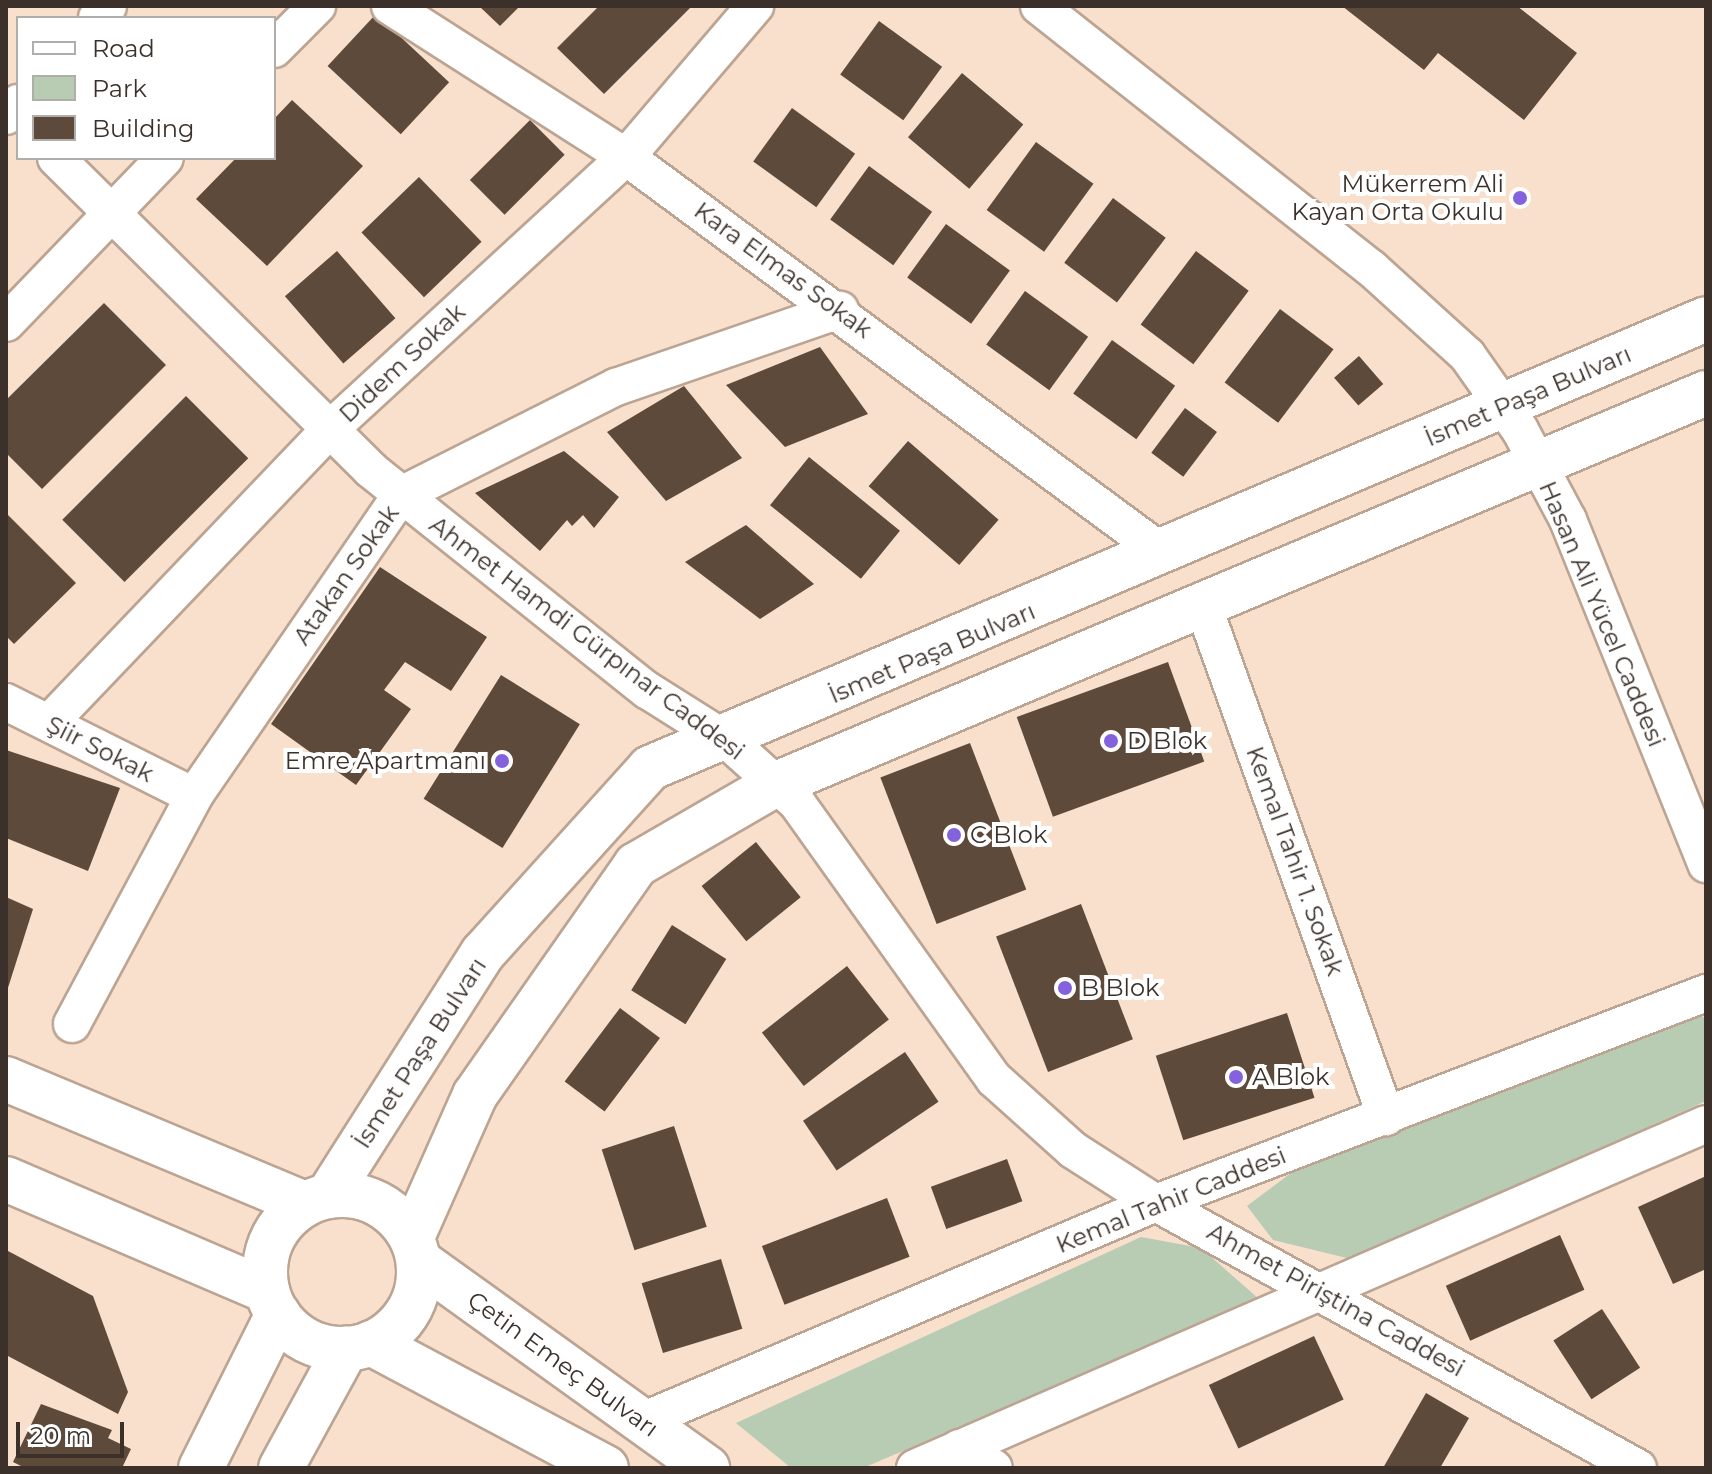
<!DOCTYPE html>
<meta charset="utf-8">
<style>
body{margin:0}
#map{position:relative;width:1712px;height:1474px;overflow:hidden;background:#f9e0cd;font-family:Montserrat,sans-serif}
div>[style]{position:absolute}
.green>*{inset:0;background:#b7ccb3}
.building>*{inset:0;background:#5e4a3a;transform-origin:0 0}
.roads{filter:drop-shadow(2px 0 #bca493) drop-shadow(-2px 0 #bca493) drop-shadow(0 2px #bca493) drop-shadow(0 -2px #bca493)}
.minor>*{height:36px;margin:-18px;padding:0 18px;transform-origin:18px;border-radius:18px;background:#fff}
.tertiary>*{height:44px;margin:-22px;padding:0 22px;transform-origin:22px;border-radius:22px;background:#fff}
.primary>*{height:44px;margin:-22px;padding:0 22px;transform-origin:22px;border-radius:22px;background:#fff}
.primary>.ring{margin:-22px;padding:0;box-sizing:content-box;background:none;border:44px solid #fff;border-radius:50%}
.dots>*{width:22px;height:22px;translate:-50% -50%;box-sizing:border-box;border:4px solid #fff;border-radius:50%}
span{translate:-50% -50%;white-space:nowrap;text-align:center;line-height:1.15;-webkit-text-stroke:8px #fff;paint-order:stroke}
.poi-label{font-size:24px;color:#3b312a}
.right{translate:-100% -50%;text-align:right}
.left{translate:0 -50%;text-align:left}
.street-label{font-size:24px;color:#3b312a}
.frame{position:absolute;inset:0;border:8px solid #3b312a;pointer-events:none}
.legend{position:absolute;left:16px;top:16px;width:260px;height:144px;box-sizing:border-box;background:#fff;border:2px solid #b1adaa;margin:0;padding:10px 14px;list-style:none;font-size:24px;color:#3b312a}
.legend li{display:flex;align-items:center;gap:16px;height:40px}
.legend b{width:40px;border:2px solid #b1adaa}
.scale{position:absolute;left:16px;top:1422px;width:108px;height:36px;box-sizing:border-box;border:4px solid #3b312a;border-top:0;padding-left:10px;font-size:24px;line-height:28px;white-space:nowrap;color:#3b312a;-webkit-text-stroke:6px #fff;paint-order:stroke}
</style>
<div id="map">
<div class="green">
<i style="clip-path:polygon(1696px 1015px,1706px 1018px,1706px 1101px,1351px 1259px,1273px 1240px,1247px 1206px,1295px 1170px)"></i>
<i style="clip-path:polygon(1141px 1237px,1201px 1248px,1259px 1299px,863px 1468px,791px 1468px,736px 1423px)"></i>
</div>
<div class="building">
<i style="clip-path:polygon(479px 6px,520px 6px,500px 26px)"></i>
<i style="clip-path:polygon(599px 6px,692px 6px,604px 94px,557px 48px)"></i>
<i style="clip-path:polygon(1342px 6px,1517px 6px,1577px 53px,1524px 120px,1438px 53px,1424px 70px)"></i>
<i style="left:376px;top:14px;width:100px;height:71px;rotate:43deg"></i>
<i style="left:879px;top:21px;width:78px;height:66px;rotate:36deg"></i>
<i style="left:962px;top:73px;width:80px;height:84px;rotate:40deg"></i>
<i style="clip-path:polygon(292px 100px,363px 166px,267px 266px,196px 199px,236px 158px,274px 158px,274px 119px)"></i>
<i style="left:792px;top:108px;width:78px;height:66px;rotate:36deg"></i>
<i style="left:530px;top:120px;width:49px;height:85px;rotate:45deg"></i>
<i style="left:1036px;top:142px;width:71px;height:84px;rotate:36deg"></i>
<i style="left:869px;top:166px;width:78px;height:66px;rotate:36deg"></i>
<i style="left:419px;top:177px;width:90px;height:80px;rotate:46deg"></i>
<i style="left:1113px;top:198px;width:66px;height:81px;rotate:37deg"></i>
<i style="left:946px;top:224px;width:79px;height:66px;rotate:36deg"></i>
<i style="left:337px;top:251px;width:89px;height:69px;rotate:49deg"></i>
<i style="left:1196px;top:251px;width:66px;height:92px;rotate:37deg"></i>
<i style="left:1025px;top:291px;width:78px;height:66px;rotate:36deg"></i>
<i style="clip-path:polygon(104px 303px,166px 365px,42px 489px,6px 453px,6px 400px)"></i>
<i style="left:1280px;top:309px;width:67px;height:92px;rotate:37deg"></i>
<i style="left:1112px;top:340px;width:78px;height:66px;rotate:36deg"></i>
<i style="clip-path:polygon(820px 347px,868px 414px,785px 447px,726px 385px)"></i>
<i style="left:1359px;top:356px;width:37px;height:33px;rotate:49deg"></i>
<i style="clip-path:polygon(684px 386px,742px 458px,666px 501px,607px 432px)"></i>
<i style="left:186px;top:396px;width:88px;height:175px;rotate:45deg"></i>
<i style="left:1185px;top:408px;width:40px;height:56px;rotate:37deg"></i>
<i style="left:908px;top:441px;width:120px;height:60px;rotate:41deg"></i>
<i style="clip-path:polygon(564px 451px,619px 497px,594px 528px,583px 515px,572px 526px,567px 520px,540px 551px,475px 493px)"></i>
<i style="left:809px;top:457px;width:117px;height:62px;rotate:39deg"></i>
<i style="clip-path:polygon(6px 513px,76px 583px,14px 644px,6px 636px)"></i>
<i style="clip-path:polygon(746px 525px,814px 584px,760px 619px,685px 562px)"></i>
<i style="clip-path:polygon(380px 567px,487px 637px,451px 691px,405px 662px,384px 690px,411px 709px,356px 785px,271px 724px)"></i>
<i style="left:1168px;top:662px;width:106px;height:161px;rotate:70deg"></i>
<i style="left:501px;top:675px;width:93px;height:146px;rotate:32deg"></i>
<i style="left:970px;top:743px;width:157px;height:96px;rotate:69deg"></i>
<i style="clip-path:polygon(6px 750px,120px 788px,88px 871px,6px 838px)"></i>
<i style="left:756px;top:842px;width:71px;height:70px;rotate:51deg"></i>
<i style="clip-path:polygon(6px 897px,33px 909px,7px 991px,6px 991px)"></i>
<i style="left:1081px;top:904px;width:145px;height:91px;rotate:69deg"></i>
<i style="left:672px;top:925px;width:64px;height:77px;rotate:32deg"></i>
<i style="left:847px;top:966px;width:68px;height:108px;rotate:52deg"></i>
<i style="left:620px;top:1008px;width:50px;height:92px;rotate:37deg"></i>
<i style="left:1287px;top:1013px;width:89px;height:138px;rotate:72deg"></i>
<i style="left:905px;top:1052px;width:60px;height:123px;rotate:56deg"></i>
<i style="left:674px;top:1126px;width:106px;height:76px;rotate:72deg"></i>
<i style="left:1007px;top:1159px;width:45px;height:81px;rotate:70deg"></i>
<i style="clip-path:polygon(1706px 1176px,1706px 1269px,1673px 1284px,1638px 1207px)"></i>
<i style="left:887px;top:1198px;width:63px;height:134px;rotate:69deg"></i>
<i style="left:1560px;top:1235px;width:60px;height:125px;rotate:66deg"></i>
<i style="clip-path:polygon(8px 1251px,93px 1296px,128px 1392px,118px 1414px,6px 1355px)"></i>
<i style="left:721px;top:1259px;width:73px;height:83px;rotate:73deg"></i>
<i style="left:1602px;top:1309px;width:70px;height:58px;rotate:57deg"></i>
<i style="left:1314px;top:1336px;width:70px;height:116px;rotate:65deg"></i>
<i style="clip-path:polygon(1426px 1393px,1469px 1418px,1440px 1468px,1383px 1468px)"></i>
<i style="clip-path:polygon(41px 1404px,112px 1430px,108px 1438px,131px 1449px,122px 1468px,25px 1468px,13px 1462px)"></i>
</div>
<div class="roads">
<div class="minor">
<i style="left:390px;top:6px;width:280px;rotate:32.6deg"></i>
<i style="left:626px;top:157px;width:667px;rotate:36.41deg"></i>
<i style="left:1039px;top:6px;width:423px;rotate:38.3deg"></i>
<i style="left:1371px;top:268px;width:130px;rotate:42.2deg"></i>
<i style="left:1467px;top:355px;width:92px;rotate:54.8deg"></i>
<i style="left:1520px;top:430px;width:102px;rotate:61.9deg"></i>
<i style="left:1568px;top:520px;width:371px;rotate:68.1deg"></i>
<i style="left:97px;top:18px;width:16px;rotate:-47deg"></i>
<i style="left:274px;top:49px;width:61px;rotate:-45deg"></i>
<i style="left:6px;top:116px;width:18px;rotate:-47deg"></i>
<i style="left:56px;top:158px;width:443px;rotate:44.7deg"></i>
<i style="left:371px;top:470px;width:353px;rotate:38.6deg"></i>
<i style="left:647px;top:690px;width:96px;rotate:32.2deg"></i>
<i style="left:728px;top:741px;width:93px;rotate:41.9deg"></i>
<i style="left:797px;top:803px;width:339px;rotate:54.5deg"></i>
<i style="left:994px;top:1079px;width:106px;rotate:41.9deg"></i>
<i style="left:1073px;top:1150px;width:98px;rotate:32.6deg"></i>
<i style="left:1156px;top:1203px;width:550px;rotate:28.8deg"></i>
<i style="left:6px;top:323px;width:229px;rotate:-46.1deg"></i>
<i style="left:1203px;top:605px;width:544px;rotate:70.33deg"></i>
<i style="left:6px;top:702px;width:210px;rotate:26.6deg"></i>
<i style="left:50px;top:722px;width:404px;rotate:-46.3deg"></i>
<i style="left:329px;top:430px;width:403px;rotate:-42.6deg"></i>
<i style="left:626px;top:157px;width:199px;rotate:-49.5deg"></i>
<i style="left:72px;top:1024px;width:259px;rotate:-61.8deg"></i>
<i style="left:194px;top:796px;width:365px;rotate:-55.5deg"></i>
<i style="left:401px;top:495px;width:241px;rotate:-26.7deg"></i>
<i style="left:616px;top:387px;width:237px;rotate:-19deg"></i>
<i style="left:642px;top:1421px;width:558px;rotate:-22.98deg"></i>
<i style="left:1156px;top:1203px;width:589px;rotate:-20.9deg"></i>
<i style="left:959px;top:1448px;width:40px;rotate:29.7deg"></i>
<i style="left:915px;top:1468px;width:863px;rotate:-23.5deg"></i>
</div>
<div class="tertiary">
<i style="left:328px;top:1196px;width:288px;rotate:-57.5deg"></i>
<i style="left:483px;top:953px;width:249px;rotate:-47.9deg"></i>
<i style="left:650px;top:768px;width:1147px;rotate:-23.03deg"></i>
<i style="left:412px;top:1237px;width:155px;rotate:-66.1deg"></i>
<i style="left:475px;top:1095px;width:281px;rotate:-55deg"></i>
<i style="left:636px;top:865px;width:160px;rotate:-30.1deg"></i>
<i style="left:774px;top:785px;width:1011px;rotate:-22.81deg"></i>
<i style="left:201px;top:1468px;width:172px;rotate:-63.4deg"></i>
<i style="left:281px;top:1468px;width:136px;rotate:-61.4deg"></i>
</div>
<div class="primary">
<i style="left:6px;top:1079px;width:324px;rotate:22.7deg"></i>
<i style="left:6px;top:1179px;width:284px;rotate:23.2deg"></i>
<i class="ring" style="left:265px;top:1195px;width:110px;height:110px"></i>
<i style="left:419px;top:1261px;width:355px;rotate:35.7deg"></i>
<i style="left:371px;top:1343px;width:266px;rotate:28deg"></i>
</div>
</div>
<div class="dots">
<i style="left:1520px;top:198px;background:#8462dd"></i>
<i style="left:1111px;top:741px;background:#8462dd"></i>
<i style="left:502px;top:761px;background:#8462dd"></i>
<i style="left:954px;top:835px;background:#8462dd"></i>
<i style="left:1065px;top:988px;background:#8462dd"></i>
<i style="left:1236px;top:1077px;background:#8462dd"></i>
</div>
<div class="poi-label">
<span class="right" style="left:1504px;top:198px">Mükerrem Ali<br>Kayan Orta Okulu</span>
<span class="left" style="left:1127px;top:741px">D Blok</span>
<span class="right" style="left:486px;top:761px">Emre Apartmanı</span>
<span class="left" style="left:970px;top:835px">C Blok</span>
<span class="left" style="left:1081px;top:988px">B Blok</span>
<span class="left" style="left:1252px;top:1077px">A Blok</span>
</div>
<div class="street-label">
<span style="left:783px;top:270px;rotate:36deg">Kara Elmas Sokak</span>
<span style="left:402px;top:363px;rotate:-43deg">Didem Sokak</span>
<span style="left:1528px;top:396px;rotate:-23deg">İsmet Paşa Bulvarı</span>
<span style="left:346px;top:575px;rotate:-55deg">Atakan Sokak</span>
<span style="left:1602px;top:614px;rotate:67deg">Hasan Ali Yücel Caddesi</span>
<span style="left:587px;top:638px;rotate:37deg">Ahmet Hamdi Gürpınar Caddesi</span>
<span style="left:932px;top:653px;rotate:-23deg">İsmet Paşa Bulvarı</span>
<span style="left:100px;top:749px;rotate:27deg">Şiir Sokak</span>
<span style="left:1295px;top:861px;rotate:70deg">Kemal Tahir 1. Sokak</span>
<span style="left:420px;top:1053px;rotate:-57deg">İsmet Paşa Bulvarı</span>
<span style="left:1171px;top:1200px;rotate:-22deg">Kemal Tahir Caddesi</span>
<span style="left:1336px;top:1300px;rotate:29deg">Ahmet Piriştina Caddesi</span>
<span style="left:563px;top:1364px;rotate:36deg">Çetin Emeç Bulvarı</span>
</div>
<div class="frame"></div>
<ul class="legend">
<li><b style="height:10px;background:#fff"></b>Road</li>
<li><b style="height:22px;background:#b7ccb3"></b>Park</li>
<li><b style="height:22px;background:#5e4a3a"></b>Building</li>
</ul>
<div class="scale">20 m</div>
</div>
